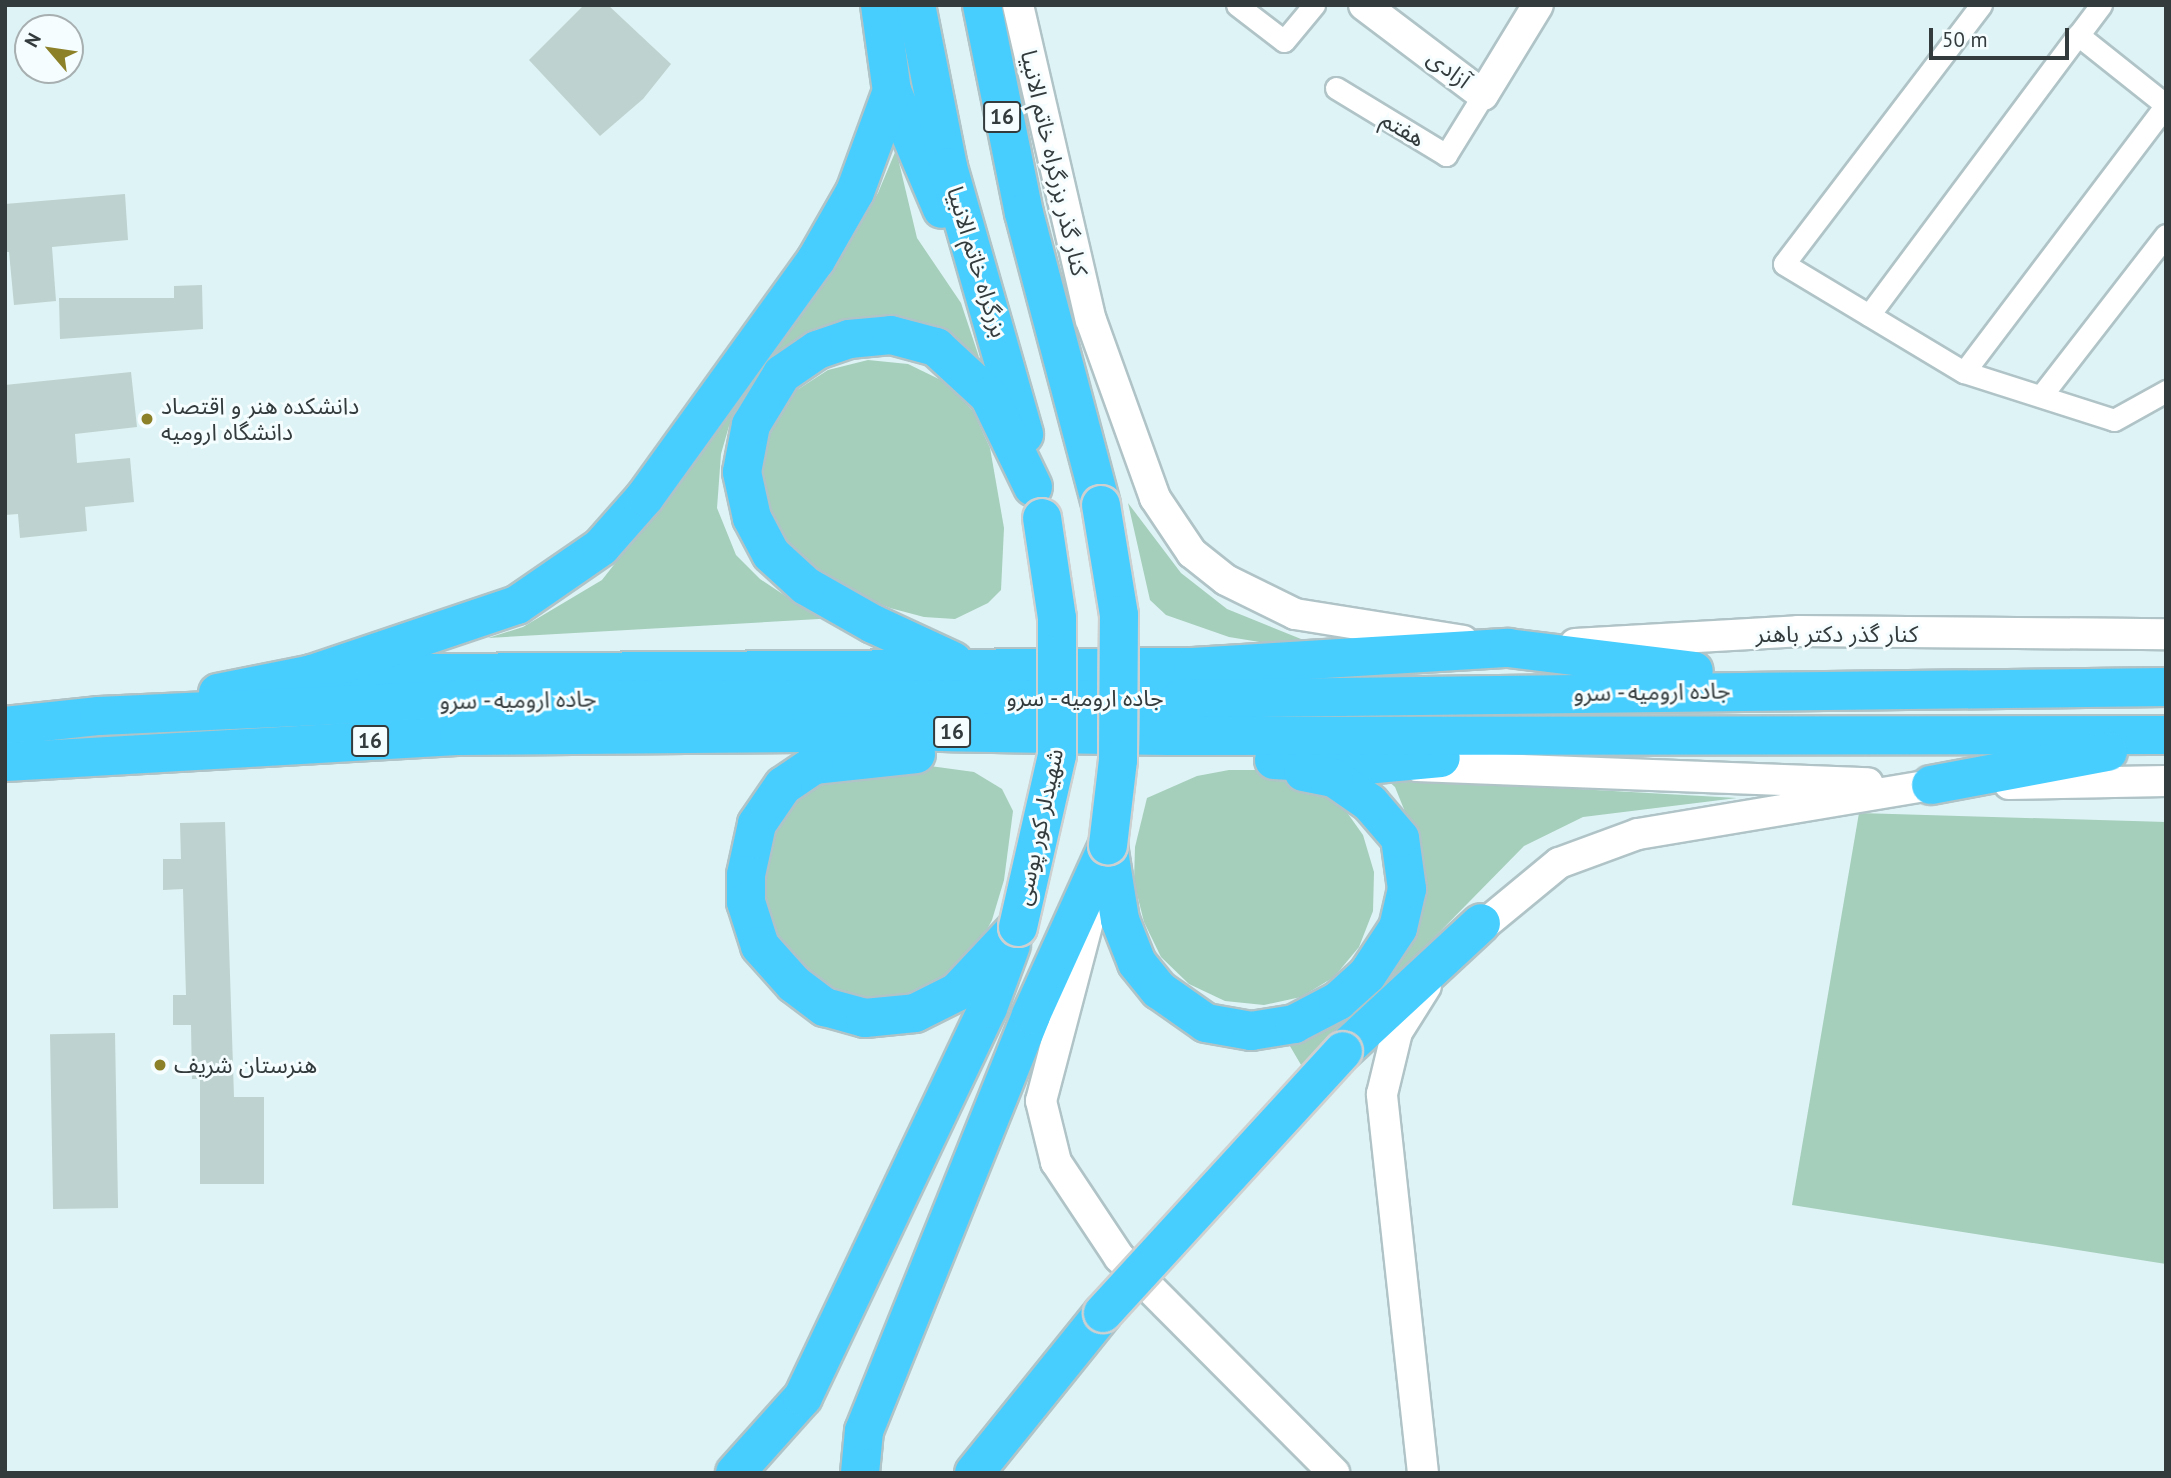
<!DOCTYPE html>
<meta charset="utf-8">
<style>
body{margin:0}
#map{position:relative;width:2171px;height:1478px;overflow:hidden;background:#def3f5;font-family:"PT Sans","Noto Sans Arabic",sans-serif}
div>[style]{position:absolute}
.green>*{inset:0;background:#a5cebb}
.building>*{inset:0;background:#bed2cf;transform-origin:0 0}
.roads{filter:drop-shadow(2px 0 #b0c4c7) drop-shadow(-2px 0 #b0c4c7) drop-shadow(0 2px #b0c4c7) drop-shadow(0 -2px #b0c4c7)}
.street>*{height:21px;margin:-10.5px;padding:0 10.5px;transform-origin:10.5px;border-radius:10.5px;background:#fff}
.secondary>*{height:30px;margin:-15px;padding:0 15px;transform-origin:15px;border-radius:15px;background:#fff}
.highway>*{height:38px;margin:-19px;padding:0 19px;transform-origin:19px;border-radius:19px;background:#48cdff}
.bridges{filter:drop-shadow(2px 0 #ced0d0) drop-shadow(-2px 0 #ced0d0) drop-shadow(0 2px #ced0d0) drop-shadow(0 -2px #ced0d0)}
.highway-bridge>*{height:38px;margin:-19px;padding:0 19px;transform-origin:19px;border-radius:19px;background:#48cdff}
.dots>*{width:19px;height:19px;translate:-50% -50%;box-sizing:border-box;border:4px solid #f5fdfe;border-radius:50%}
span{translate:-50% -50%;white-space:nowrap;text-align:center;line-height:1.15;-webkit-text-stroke:6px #f5fdfe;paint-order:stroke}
.shield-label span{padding:2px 5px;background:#f5fdfe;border:2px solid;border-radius:5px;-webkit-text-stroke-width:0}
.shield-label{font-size:21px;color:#333b3c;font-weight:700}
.street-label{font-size:23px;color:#333b3c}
.poi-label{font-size:23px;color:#333b3c}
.left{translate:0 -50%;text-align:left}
.frame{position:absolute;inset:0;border:7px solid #333b3c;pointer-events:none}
.north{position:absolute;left:14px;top:14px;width:70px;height:70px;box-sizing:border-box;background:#f5fdfe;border:2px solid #a7afb0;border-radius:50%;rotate:299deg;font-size:19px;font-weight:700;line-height:28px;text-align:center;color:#333b3c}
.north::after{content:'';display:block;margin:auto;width:24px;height:32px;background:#8c8129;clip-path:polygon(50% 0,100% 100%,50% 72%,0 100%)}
.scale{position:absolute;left:1929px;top:28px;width:140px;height:32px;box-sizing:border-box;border:4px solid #333b3c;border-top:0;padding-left:9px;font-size:21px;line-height:24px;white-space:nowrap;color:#333b3c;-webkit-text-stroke:5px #f5fdfe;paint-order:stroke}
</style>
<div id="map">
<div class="green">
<i style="clip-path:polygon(896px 150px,917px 238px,961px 303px,979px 357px,916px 323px,869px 319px,825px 327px,788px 349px,751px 388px,729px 426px,721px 454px,717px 508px,736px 555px,760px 579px,793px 601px,836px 618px,488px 638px,523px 627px,602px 580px,692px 465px,748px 378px,807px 306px,878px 193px)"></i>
<i style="clip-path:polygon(868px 360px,908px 364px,945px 382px,973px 411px,990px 448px,1004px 528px,1001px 590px,988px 603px,955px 619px,924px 617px,890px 608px,852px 593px,789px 557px,759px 490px,761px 453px,774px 419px,797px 390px,828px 370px)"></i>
<i style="clip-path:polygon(1128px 503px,1181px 573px,1227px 609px,1306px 641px,1278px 645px,1229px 637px,1166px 615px,1150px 600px)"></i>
<i style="clip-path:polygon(908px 763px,974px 772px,1002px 789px,1013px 811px,1004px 880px,992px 920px,974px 954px,947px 981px,912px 997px,873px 1001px,836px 993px,803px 973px,778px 943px,765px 907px,763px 869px,774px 831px,797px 799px,829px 776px)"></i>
<i style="clip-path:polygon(1229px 770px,1273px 770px,1310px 781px,1341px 804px,1363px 835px,1374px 872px,1373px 911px,1359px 947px,1334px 977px,1301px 997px,1264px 1005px,1225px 1001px,1189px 984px,1161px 957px,1144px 922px,1134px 882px,1135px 847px,1147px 798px,1197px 776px)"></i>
<i style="clip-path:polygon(1385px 778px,1737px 798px,1583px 817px,1524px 846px,1304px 1070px,1287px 1041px,1392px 971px,1414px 834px,1395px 787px)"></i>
<i style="clip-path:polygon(1859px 813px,2166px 822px,2166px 1264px,1792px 1205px)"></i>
</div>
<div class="building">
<i style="clip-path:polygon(584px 5px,608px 5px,671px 64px,643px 99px,600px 136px,529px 60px)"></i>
<i style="clip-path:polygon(125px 194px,128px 240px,52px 247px,56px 301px,14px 305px,9px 252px,5px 252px,5px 204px)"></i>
<i style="clip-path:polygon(202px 285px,203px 329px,60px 339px,59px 298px,174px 298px,174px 286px)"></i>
<i style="clip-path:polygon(131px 372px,137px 427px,75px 434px,77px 463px,130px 458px,134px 502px,85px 507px,87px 531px,20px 538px,18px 514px,5px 515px,5px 385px)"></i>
<i style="clip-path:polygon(225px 822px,234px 1097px,264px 1097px,264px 1184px,200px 1184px,200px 1079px,192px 1079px,191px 1025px,173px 1025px,173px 995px,186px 995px,183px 889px,163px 890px,163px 859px,181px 859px,180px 823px)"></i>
<i style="left:115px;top:1033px;width:175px;height:65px;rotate:89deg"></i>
</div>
<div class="roads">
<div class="street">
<i style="left:1237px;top:5px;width:59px;rotate:37.5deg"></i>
<i style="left:1284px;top:41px;width:47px;rotate:-50.2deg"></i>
<i style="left:1981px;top:5px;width:325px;rotate:127.3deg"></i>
<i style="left:1784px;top:264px;width:210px;rotate:31deg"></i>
<i style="left:1964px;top:372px;width:157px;rotate:17.7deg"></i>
<i style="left:2114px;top:420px;width:60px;rotate:-29.1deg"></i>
<i style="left:2101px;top:5px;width:38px;rotate:127deg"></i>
<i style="left:2078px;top:35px;width:112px;rotate:38.5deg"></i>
<i style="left:1336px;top:88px;width:129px;rotate:31.3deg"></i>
<i style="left:1446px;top:155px;width:70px;rotate:-58.3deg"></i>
<i style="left:1869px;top:315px;width:349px;rotate:-53.3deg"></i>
<i style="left:1964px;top:372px;width:335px;rotate:-52.9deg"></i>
<i style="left:2041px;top:396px;width:204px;rotate:-52.2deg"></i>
</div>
<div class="secondary">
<i style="left:1018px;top:5px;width:323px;rotate:77deg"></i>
<i style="left:1091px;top:320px;width:189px;rotate:70.2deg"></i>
<i style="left:1155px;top:498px;width:66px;rotate:56.1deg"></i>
<i style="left:1192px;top:553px;width:43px;rotate:38.5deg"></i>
<i style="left:1226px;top:580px;width:77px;rotate:26.2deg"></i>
<i style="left:1295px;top:614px;width:170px;rotate:9.1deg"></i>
<i style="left:1364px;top:5px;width:149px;rotate:37.1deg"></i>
<i style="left:1483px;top:95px;width:105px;rotate:-58.6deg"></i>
<i style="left:1575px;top:644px;width:223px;rotate:-3.3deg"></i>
<i style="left:1798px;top:631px;width:368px;rotate:0.5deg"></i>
<i style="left:1417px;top:766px;width:451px;rotate:2.2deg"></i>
<i style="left:2009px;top:784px;width:157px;rotate:-1.1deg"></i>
<i style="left:1089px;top:918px;width:189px;rotate:104.7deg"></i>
<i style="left:1041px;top:1101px;width:63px;rotate:76.2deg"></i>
<i style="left:1056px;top:1162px;width:114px;rotate:56.4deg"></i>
<i style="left:1119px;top:1257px;width:305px;rotate:45.1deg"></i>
<i style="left:1468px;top:938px;width:118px;rotate:-39.5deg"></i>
<i style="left:1559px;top:863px;width:84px;rotate:-20.2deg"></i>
<i style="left:1638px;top:834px;width:297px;rotate:-9.5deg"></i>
<i style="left:1423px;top:1473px;width:381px;rotate:-96.2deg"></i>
<i style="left:1382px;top:1094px;width:64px;rotate:-76.4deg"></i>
<i style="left:1397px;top:1032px;width:54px;rotate:-57.8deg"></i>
</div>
<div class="highway">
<i style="left:880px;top:5px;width:87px;rotate:82.1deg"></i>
<i style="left:892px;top:91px;width:128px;rotate:67deg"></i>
<i style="left:916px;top:5px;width:165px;rotate:78.8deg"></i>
<i style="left:948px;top:167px;width:278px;rotate:74.1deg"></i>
<i style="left:982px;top:5px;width:212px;rotate:78.6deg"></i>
<i style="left:1024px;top:213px;width:302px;rotate:75.2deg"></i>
<i style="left:953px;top:661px;width:88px;rotate:-155.2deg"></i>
<i style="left:873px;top:624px;width:77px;rotate:-150.4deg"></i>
<i style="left:806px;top:586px;width:47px;rotate:-137.6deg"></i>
<i style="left:771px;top:554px;width:41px;rotate:-117.8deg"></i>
<i style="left:752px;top:518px;width:47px;rotate:-102.3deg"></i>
<i style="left:742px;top:472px;width:48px;rotate:-79.2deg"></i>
<i style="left:751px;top:425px;width:60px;rotate:-58.7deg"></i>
<i style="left:782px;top:374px;width:42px;rotate:-34.4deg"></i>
<i style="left:817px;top:350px;width:34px;rotate:-19deg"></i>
<i style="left:849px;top:339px;width:42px;rotate:-5.4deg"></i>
<i style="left:891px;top:335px;width:47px;rotate:14.9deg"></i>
<i style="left:936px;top:347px;width:72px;rotate:42.8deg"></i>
<i style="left:989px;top:396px;width:101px;rotate:64.2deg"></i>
<i style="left:312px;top:674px;width:881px;rotate:-0.46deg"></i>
<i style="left:1193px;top:667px;width:316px;rotate:-3.5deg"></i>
<i style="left:1508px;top:648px;width:187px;rotate:7deg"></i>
<i style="left:218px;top:693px;width:96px;rotate:-11.4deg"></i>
<i style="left:312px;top:674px;width:216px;rotate:-18.6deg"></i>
<i style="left:517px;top:605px;width:102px;rotate:-34.6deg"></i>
<i style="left:601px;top:547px;width:67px;rotate:-48.7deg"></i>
<i style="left:645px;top:497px;width:292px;rotate:-54.2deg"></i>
<i style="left:816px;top:260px;width:78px;rotate:-60.2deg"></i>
<i style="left:855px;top:192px;width:108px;rotate:-69.9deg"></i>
<i style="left:5px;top:726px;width:95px;rotate:-6.1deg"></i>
<i style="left:99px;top:716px;width:358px;rotate:-2.6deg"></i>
<i style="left:457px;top:700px;width:723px;rotate:-0.08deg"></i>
<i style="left:1180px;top:699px;width:986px;rotate:-0.7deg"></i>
<i style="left:916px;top:754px;width:103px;rotate:173.8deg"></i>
<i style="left:814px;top:765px;width:37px;rotate:146deg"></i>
<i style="left:783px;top:786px;width:46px;rotate:124.4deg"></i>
<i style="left:757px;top:824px;width:52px;rotate:102.2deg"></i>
<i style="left:746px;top:875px;width:27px;rotate:90deg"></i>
<i style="left:746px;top:902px;width:46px;rotate:72.3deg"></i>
<i style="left:760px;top:946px;width:51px;rotate:48.2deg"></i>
<i style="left:794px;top:984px;width:39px;rotate:37deg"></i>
<i style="left:825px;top:1007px;width:41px;rotate:15.4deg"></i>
<i style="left:865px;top:1018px;width:50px;rotate:-5.7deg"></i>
<i style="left:915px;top:1013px;width:47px;rotate:-26.6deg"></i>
<i style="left:957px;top:992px;width:89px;rotate:-46.8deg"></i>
<i style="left:1274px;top:760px;width:91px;rotate:3.1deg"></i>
<i style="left:1365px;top:765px;width:76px;rotate:-5.3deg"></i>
<i style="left:5px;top:762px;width:455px;rotate:-3.3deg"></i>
<i style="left:459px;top:736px;width:483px;rotate:-0.5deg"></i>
<i style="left:942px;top:732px;width:226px;rotate:1deg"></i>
<i style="left:1168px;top:736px;width:998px;rotate:-0.06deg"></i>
<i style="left:1931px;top:785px;width:180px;rotate:-10.6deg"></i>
<i style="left:1108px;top:845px;width:76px;rotate:80.9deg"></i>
<i style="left:1120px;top:920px;width:46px;rotate:68.4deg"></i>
<i style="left:1137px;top:963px;width:35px;rotate:51deg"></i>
<i style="left:1159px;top:990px;width:57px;rotate:35.1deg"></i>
<i style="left:1206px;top:1023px;width:46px;rotate:10.1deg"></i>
<i style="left:1251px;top:1031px;width:44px;rotate:-9.2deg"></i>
<i style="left:1294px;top:1024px;width:50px;rotate:-27.6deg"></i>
<i style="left:1338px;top:1001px;width:39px;rotate:-42deg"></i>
<i style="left:1367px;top:975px;width:56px;rotate:-56.6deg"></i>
<i style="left:1398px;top:928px;width:40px;rotate:-77deg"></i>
<i style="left:1407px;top:889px;width:51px;rotate:-97.8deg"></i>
<i style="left:1400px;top:838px;width:46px;rotate:-130.6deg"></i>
<i style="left:1370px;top:803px;width:44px;rotate:-145.2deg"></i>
<i style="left:1334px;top:778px;width:31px;rotate:-169deg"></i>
<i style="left:1343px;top:1051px;width:188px;rotate:-42.8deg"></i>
<i style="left:735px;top:1473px;width:102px;rotate:-48.2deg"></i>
<i style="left:803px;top:1397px;width:431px;rotate:-64.6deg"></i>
<i style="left:988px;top:1008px;width:67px;rotate:-69.9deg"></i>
<i style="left:860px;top:1473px;width:42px;rotate:-84.6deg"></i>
<i style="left:864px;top:1431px;width:448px;rotate:-68.1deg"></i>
<i style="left:1031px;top:1015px;width:187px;rotate:-65.6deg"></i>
<i style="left:974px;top:1473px;width:206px;rotate:-51.1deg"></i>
</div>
</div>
<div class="bridges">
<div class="highway-bridge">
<i style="left:1101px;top:505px;width:111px;rotate:80.7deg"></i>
<i style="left:1119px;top:615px;width:145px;rotate:90.4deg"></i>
<i style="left:1118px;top:760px;width:86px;rotate:96.7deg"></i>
<i style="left:1018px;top:927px;width:176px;rotate:-77.2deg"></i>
<i style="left:1057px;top:755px;width:137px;rotate:-90deg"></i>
<i style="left:1057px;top:618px;width:101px;rotate:-98.5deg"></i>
<i style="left:1103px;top:1313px;width:355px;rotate:-47.5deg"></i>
</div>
</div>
<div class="dots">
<i style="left:147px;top:419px;background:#8c8129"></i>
<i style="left:160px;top:1065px;background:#8c8129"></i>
</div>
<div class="shield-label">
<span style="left:1002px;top:117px">16</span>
<span style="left:952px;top:732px">16</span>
<span style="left:370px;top:741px">16</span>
</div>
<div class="street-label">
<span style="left:1449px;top:69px;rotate:37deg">آزادی</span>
<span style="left:1403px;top:129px;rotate:31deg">هفتم</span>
<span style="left:1054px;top:163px;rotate:77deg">کنار گذر بزرگراه خاتم الانبیا</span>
<span style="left:977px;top:262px;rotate:73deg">بزرگراه خاتم الانبیا</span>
<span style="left:1837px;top:634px">کنار گذر دکتر باهنر</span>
<span style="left:1652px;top:692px;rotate:-1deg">جاده ارومیه - سرو</span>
<span style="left:1085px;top:698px">جاده ارومیه - سرو</span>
<span style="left:518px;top:700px;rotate:-1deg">جاده ارومیه - سرو</span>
<span style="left:1039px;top:827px;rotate:-78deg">شهیدلر کور پوسی</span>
</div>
<div class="poi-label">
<span class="left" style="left:161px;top:419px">دانشکده هنر و اقتصاد<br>دانشگاه ارومیه</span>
<span class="left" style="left:174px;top:1065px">هنرستان شریف</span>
</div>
<div class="frame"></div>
<div class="north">N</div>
<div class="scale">50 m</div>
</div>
